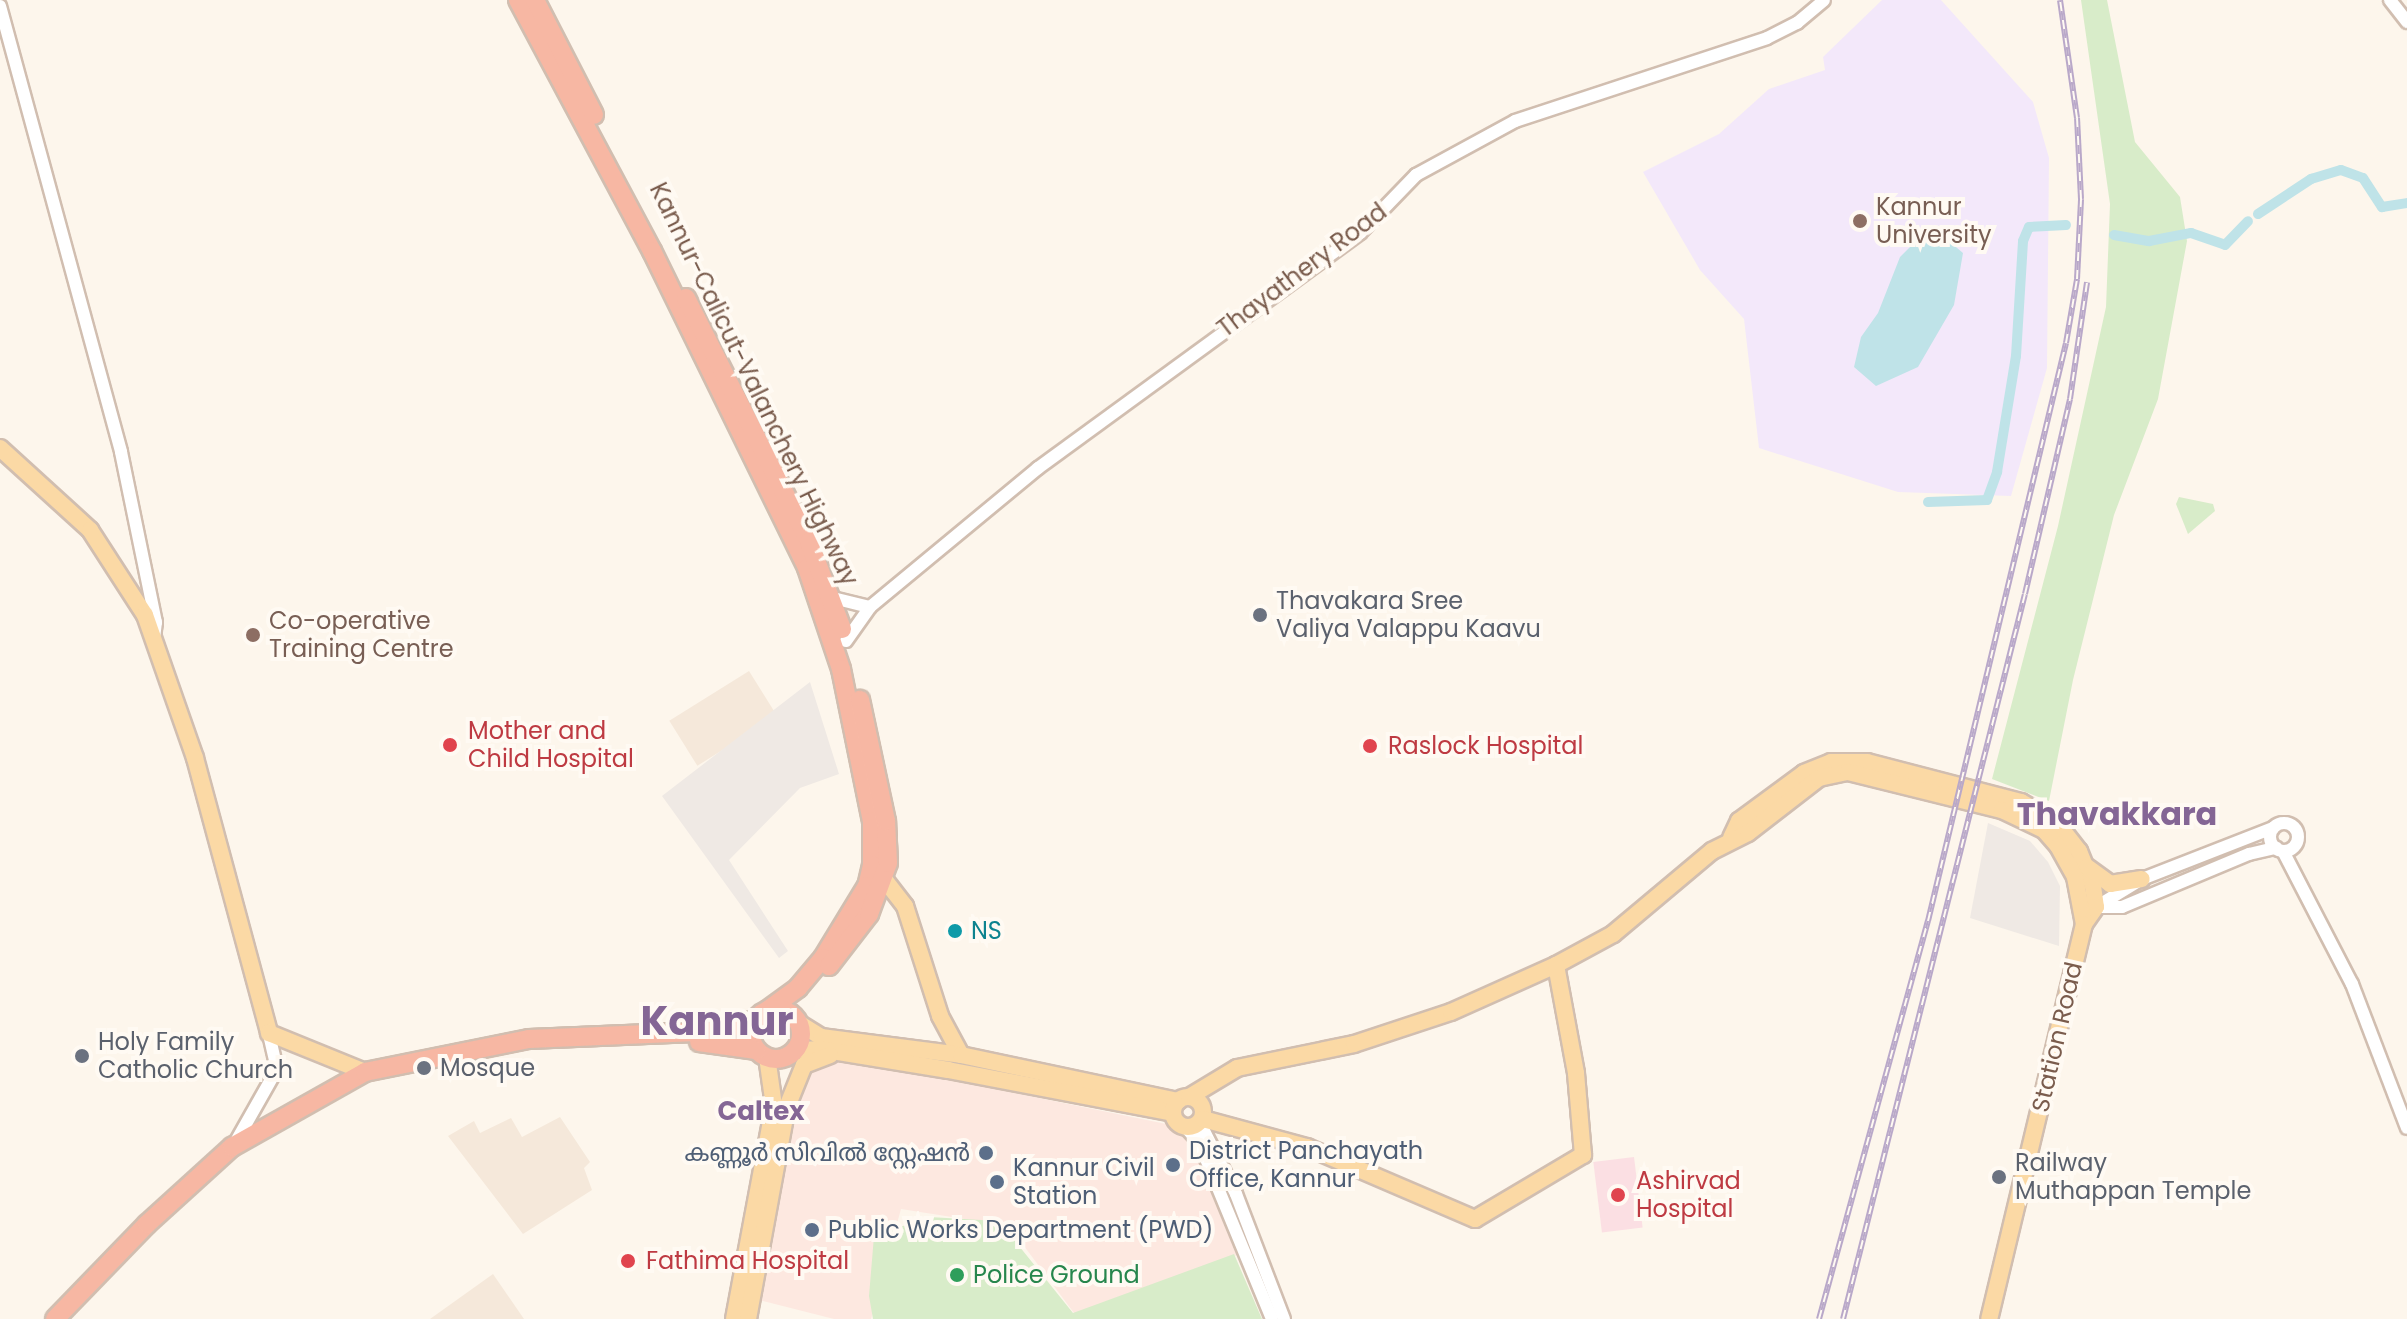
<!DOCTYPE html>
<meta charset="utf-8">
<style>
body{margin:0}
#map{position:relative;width:2407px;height:1319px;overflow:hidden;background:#fdf6ec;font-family:Poppins,"Noto Sans Malayalam",sans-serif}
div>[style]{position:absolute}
.residential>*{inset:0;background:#f5e8da;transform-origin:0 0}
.commercial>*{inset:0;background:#fde8e0}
.industrial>*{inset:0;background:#efe9e4}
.education>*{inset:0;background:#f3e8fa}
.medical>*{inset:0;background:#fbdfe3;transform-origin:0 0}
.green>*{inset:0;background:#d8ecc9}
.water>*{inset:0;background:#bfe3e8}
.canal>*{height:10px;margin:-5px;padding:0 5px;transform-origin:5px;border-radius:5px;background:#bfe3e8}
.roads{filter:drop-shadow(2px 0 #d1beb0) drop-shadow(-2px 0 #d1beb0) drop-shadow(0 2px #d1beb0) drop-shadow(0 -2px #d1beb0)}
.minor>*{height:12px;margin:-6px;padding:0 6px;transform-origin:6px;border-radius:6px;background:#fff}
.minor>.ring{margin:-6px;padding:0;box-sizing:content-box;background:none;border:12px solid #fff;border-radius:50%}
.major>*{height:16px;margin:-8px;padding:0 8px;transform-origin:8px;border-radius:8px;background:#fbd9a5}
.major>.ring{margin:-8px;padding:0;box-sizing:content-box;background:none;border:16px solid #fbd9a5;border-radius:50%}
.highway>*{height:18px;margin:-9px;padding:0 9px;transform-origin:9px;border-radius:9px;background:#f7b7a3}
.highway>.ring{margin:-9px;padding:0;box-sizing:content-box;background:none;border:18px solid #f7b7a3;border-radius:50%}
.rail>*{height:6px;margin-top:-3px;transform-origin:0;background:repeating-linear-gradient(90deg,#fffaf3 0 9px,#b9a8c9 0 18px);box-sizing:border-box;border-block:2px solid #b9a8c9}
.dots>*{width:22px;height:22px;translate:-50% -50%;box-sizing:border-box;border:4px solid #fffaf3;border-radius:50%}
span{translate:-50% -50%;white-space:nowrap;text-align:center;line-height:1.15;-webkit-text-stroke:8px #fffaf3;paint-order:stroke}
.education-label{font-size:24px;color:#785e54}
.left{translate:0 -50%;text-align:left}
.street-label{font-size:24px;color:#7a5c4d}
.worship-label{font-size:24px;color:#5b616d}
.health-label{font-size:24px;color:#be3a42}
.culture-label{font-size:24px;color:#0d838f}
.service-label{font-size:24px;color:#4e5e75}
.right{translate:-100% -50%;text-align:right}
.leisure-label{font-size:24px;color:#27864d}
.neighbourhood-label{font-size:26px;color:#846695;font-weight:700}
.district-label{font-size:32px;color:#846695;font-weight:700}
.town-label{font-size:40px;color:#846695;font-weight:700}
</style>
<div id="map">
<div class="residential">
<i style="left:749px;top:671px;width:53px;height:94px;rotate:58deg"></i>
<i style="clip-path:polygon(560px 1117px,590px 1162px,584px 1168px,592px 1190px,523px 1234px,448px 1136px,474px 1121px,480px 1133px,511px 1118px,522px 1137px)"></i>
<i style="clip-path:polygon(493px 1274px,524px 1319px,430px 1319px)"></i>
</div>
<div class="commercial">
<i style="clip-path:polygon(845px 1058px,1176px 1126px,1202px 1156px,1237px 1255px,1077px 1317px,1009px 1226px,901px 1209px,871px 1319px,834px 1319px,759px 1300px,804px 1076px,818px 1062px)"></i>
</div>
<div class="industrial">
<i style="clip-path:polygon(810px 682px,839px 774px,800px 788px,729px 860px,788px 951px,779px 958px,662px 796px)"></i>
<i style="clip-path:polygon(1988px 823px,2030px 841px,2048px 862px,2060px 886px,2059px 946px,1970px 918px)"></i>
</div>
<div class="education">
<i style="clip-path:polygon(1882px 0,1941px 0,2033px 102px,2049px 158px,2047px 368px,2011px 496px,1898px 492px,1759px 448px,1744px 319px,1700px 270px,1643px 172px,1719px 134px,1769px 89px,1825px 70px,1823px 57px)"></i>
</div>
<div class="medical">
<i style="left:1634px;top:1157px;width:71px;height:41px;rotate:83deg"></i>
</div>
<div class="green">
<i style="clip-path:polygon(2081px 0,2107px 0,2135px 142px,2180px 197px,2187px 241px,2158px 399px,2114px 515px,2073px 680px,2049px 801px,1992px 779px,2058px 526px,2106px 307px,2110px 204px)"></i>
<i style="clip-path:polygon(2179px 497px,2213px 504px,2215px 511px,2188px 534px,2176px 504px)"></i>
<i style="clip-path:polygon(929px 1217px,999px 1221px,1073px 1313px,1234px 1254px,1262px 1319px,873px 1319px,869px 1296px,874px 1236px)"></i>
</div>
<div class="water">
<i style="clip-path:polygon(1932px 239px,1950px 242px,1963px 253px,1954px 305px,1918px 367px,1876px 386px,1854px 367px,1861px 337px,1878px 313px,1900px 257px,1914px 243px)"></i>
</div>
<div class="canal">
<i style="left:2258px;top:214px;width:64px;rotate:-33.4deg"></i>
<i style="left:2311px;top:179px;width:31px;rotate:-17deg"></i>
<i style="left:2341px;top:170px;width:23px;rotate:20deg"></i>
<i style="left:2363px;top:178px;width:35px;rotate:57deg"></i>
<i style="left:2382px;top:207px;width:25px;rotate:-9deg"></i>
<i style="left:2114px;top:235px;width:36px;rotate:10deg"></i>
<i style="left:2149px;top:241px;width:43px;rotate:-10.8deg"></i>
<i style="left:2191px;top:233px;width:36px;rotate:19deg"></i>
<i style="left:2225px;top:245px;width:33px;rotate:-46deg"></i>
<i style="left:1928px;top:502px;width:59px;rotate:-1.9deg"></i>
<i style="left:1987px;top:500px;width:30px;rotate:-70deg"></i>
<i style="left:1997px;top:472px;width:118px;rotate:-80.7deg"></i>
<i style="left:2016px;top:356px;width:115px;rotate:-86.5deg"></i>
<i style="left:2023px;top:241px;width:15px;rotate:-67deg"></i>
<i style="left:2029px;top:227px;width:37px;rotate:-3deg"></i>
</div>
<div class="roads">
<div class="minor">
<i style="left:2390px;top:0;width:28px;rotate:52deg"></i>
<i style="left:0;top:6px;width:462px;rotate:74.8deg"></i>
<i style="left:121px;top:452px;width:174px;rotate:78.4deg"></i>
<i style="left:156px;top:622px;width:16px;rotate:97deg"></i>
<i style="left:833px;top:598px;width:38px;rotate:14deg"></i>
<i style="left:846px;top:641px;width:42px;rotate:-54.8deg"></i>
<i style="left:870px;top:607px;width:218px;rotate:-39.6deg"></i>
<i style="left:1038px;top:468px;width:399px;rotate:-36.1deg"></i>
<i style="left:1360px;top:233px;width:81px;rotate:-46deg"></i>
<i style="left:1416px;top:175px;width:113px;rotate:-28.6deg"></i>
<i style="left:1515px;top:121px;width:265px;rotate:-18.2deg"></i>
<i style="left:1767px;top:38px;width:34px;rotate:-27deg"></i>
<i style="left:1797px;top:23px;width:35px;rotate:-40deg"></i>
<i class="ring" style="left:2270px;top:823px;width:16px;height:16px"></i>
<i style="left:2283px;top:851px;width:150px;rotate:62.6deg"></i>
<i style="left:2352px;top:984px;width:154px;rotate:69.1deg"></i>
<i style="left:2091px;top:907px;width:31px"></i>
<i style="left:2122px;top:907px;width:138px;rotate:-22.7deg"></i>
<i style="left:2249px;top:854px;width:28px;rotate:-13deg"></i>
<i style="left:2096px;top:907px;width:54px;rotate:-31.3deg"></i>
<i style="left:2142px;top:879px;width:141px;rotate:-21.3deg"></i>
<i style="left:1200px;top:1123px;width:80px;rotate:63.1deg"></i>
<i style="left:1236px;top:1194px;width:134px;rotate:69deg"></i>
<i style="left:1186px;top:1128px;width:19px;rotate:47deg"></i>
<i style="left:1199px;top:1142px;width:191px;rotate:67.6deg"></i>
<i style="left:234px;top:1145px;width:87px;rotate:-60.5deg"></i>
<i style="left:277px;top:1069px;width:37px;rotate:-103deg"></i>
</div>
<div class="major">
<i style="left:0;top:448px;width:122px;rotate:42.3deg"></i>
<i style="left:90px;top:530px;width:101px;rotate:57.1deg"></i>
<i style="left:145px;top:615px;width:151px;rotate:70.7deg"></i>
<i style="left:195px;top:758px;width:285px;rotate:74.9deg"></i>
<i style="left:269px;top:1033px;width:104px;rotate:22.1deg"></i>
<i style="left:1731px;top:838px;width:19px;rotate:-65deg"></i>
<i style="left:1739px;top:821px;width:81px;rotate:-36.4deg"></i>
<i style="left:1804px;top:773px;width:29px;rotate:-22deg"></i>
<i style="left:1831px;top:762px;width:36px"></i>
<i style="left:1867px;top:762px;width:159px;rotate:14.6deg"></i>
<i style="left:2021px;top:802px;width:42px;rotate:30.3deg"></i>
<i style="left:2057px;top:823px;width:36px;rotate:52deg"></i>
<i style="left:2079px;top:851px;width:38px;rotate:68deg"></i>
<i style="left:2093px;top:886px;width:21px;rotate:82deg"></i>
<i style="left:2096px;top:907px;width:21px;rotate:125deg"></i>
<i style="left:2087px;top:867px;width:29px;rotate:36deg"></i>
<i style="left:2110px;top:884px;width:32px;rotate:-9deg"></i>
<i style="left:877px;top:870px;width:46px;rotate:52.1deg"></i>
<i style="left:905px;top:906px;width:115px;rotate:72.3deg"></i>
<i style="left:940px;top:1016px;width:44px;rotate:61.7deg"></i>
<i style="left:797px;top:1022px;width:28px;rotate:32deg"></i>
<i style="left:821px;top:1037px;width:141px;rotate:7.3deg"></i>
<i style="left:961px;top:1055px;width:222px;rotate:12deg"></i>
<i style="left:795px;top:1050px;width:25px;rotate:-2deg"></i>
<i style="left:820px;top:1049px;width:130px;rotate:9.3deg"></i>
<i style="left:948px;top:1070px;width:229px;rotate:10.8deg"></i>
<i class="ring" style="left:1173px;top:1097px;width:14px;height:14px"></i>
<i style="left:1189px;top:1097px;width:56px;rotate:-31.1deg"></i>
<i style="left:1237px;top:1068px;width:119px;rotate:-11.6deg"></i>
<i style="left:1354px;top:1044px;width:102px;rotate:-18.3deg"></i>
<i style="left:1451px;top:1012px;width:115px;rotate:-24.1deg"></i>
<i style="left:1556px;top:965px;width:65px;rotate:-28.5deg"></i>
<i style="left:1613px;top:934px;width:129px;rotate:-40deg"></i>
<i style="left:1712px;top:851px;width:40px;rotate:-26.6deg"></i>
<i style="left:1748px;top:833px;width:90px;rotate:-37.8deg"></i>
<i style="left:1819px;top:778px;width:30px;rotate:-12deg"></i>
<i style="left:1848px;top:772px;width:159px;rotate:13.9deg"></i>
<i style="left:2002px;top:810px;width:47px;rotate:25.5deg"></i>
<i style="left:2044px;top:830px;width:21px;rotate:49deg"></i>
<i style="left:2058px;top:846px;width:35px;rotate:61deg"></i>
<i style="left:2075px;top:877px;width:48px;rotate:79.2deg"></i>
<i style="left:2084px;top:924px;width:406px;rotate:103.5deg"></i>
<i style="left:1203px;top:1119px;width:108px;rotate:15.1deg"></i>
<i style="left:1307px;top:1147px;width:183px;rotate:23.2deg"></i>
<i style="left:1475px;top:1219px;width:126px;rotate:-30.7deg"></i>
<i style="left:1583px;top:1155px;width:82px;rotate:-94.9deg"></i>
<i style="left:1576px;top:1073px;width:110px;rotate:-100.5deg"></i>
<i style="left:734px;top:1319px;width:217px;rotate:-79.4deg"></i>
<i style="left:774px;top:1106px;width:49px;rotate:-98.1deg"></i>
<i style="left:748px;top:1319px;width:216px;rotate:-79.6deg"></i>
<i style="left:787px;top:1107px;width:45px;rotate:-68deg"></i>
<i style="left:804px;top:1065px;width:28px;rotate:-21deg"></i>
</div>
<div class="highway">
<i style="left:518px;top:0;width:285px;rotate:61.9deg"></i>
<i style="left:652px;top:251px;width:353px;rotate:63.9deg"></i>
<i style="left:807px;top:568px;width:107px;rotate:71.4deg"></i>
<i style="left:841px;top:669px;width:155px;rotate:78.5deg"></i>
<i style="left:872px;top:821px;width:44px;rotate:90deg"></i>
<i style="left:872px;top:865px;width:22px;rotate:103deg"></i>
<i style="left:867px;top:886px;width:84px;rotate:121.4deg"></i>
<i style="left:823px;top:958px;width:39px;rotate:130deg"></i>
<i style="left:798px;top:988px;width:37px;rotate:144deg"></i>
<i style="left:535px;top:0;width:129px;rotate:62.8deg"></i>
<i style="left:686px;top:298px;width:273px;rotate:63.2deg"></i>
<i style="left:809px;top:542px;width:93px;rotate:69.2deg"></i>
<i style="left:829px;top:966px;width:66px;rotate:-52.4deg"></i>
<i style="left:869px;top:914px;width:54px;rotate:-69.6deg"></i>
<i style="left:888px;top:863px;width:42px;rotate:-92.7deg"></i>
<i style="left:886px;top:821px;width:124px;rotate:-102.1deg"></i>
<i class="ring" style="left:751px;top:1009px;width:32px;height:32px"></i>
<i style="left:699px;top:1042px;width:58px;rotate:8deg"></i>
<i style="left:55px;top:1319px;width:132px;rotate:-45.9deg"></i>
<i style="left:147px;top:1224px;width:115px;rotate:-42.2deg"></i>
<i style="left:232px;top:1147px;width:153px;rotate:-29.4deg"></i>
<i style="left:365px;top:1072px;width:167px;rotate:-11.4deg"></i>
<i style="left:529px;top:1039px;width:191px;rotate:-2.4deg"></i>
<i style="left:720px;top:1031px;width:38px;rotate:-18deg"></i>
</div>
</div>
<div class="rail">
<i style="left:1819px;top:1319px;width:413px;rotate:-74.7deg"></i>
<i style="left:1928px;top:921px;width:594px;rotate:-76.57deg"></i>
<i style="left:2066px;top:343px;width:65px;rotate:-80.2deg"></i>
<i style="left:2077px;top:279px;width:80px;rotate:-87.1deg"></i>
<i style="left:2081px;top:199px;width:81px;rotate:-92.8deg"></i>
<i style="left:2077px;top:118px;width:119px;rotate:-98.2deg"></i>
<i style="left:1843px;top:1319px;width:747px;rotate:-75.91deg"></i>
<i style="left:2025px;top:594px;width:200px;rotate:-77deg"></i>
<i style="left:2070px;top:399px;width:118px;rotate:-81.7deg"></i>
</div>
<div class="dots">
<i style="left:1860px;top:221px;background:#8d6e63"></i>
<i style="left:1260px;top:615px;background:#6b7280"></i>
<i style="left:253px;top:635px;background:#8d6e63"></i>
<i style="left:450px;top:745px;background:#e0444e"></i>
<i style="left:1370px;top:746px;background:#e0444e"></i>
<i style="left:955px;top:931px;background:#0f9aa8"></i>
<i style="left:82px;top:1056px;background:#6b7280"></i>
<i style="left:424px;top:1068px;background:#6b7280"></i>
<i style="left:986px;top:1153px;background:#5c6f8a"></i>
<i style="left:1173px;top:1165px;background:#5c6f8a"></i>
<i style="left:1999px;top:1177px;background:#6b7280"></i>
<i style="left:997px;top:1182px;background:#5c6f8a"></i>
<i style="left:1618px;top:1195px;background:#e0444e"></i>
<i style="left:812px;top:1230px;background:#5c6f8a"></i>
<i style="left:628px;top:1261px;background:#e0444e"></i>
<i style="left:957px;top:1275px;background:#2e9e5b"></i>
</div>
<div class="education-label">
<span class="left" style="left:1876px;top:221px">Kannur<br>University</span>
<span class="left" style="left:269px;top:635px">Co-operative<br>Training Centre</span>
</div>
<div class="street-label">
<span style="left:1302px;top:270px;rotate:-37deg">Thayathery Road</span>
<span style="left:754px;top:384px;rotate:64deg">Kannur-Calicut-Valanchery Highway</span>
<span style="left:2057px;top:1037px;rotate:-77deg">Station Road</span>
</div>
<div class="worship-label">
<span class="left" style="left:1276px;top:615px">Thavakara Sree<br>Valiya Valappu Kaavu</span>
<span class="left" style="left:98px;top:1056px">Holy Family<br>Catholic Church</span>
<span class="left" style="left:440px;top:1068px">Mosque</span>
<span class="left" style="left:2015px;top:1177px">Railway<br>Muthappan Temple</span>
</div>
<div class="health-label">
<span class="left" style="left:468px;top:745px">Mother and<br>Child Hospital</span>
<span class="left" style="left:1388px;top:746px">Raslock Hospital</span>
<span class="left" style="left:1636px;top:1195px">Ashirvad<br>Hospital</span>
<span class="left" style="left:646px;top:1261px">Fathima Hospital</span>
</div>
<div class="culture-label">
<span class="left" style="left:971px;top:931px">NS</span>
</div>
<div class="service-label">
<span class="left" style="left:1189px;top:1165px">District Panchayath<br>Office, Kannur</span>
<span class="right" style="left:970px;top:1153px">കണ്ണൂർ സിവിൽ സ്റ്റേഷൻ</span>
<span class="left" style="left:1013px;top:1182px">Kannur Civil<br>Station</span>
<span class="left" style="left:828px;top:1230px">Public Works Department (PWD)</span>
</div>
<div class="leisure-label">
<span class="left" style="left:973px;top:1275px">Police Ground</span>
</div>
<div class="neighbourhood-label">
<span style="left:761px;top:1112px">Caltex</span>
</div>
<div class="district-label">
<span style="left:2117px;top:814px">Thavakkara</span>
</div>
<div class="town-label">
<span style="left:717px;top:1021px">Kannur</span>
</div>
</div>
